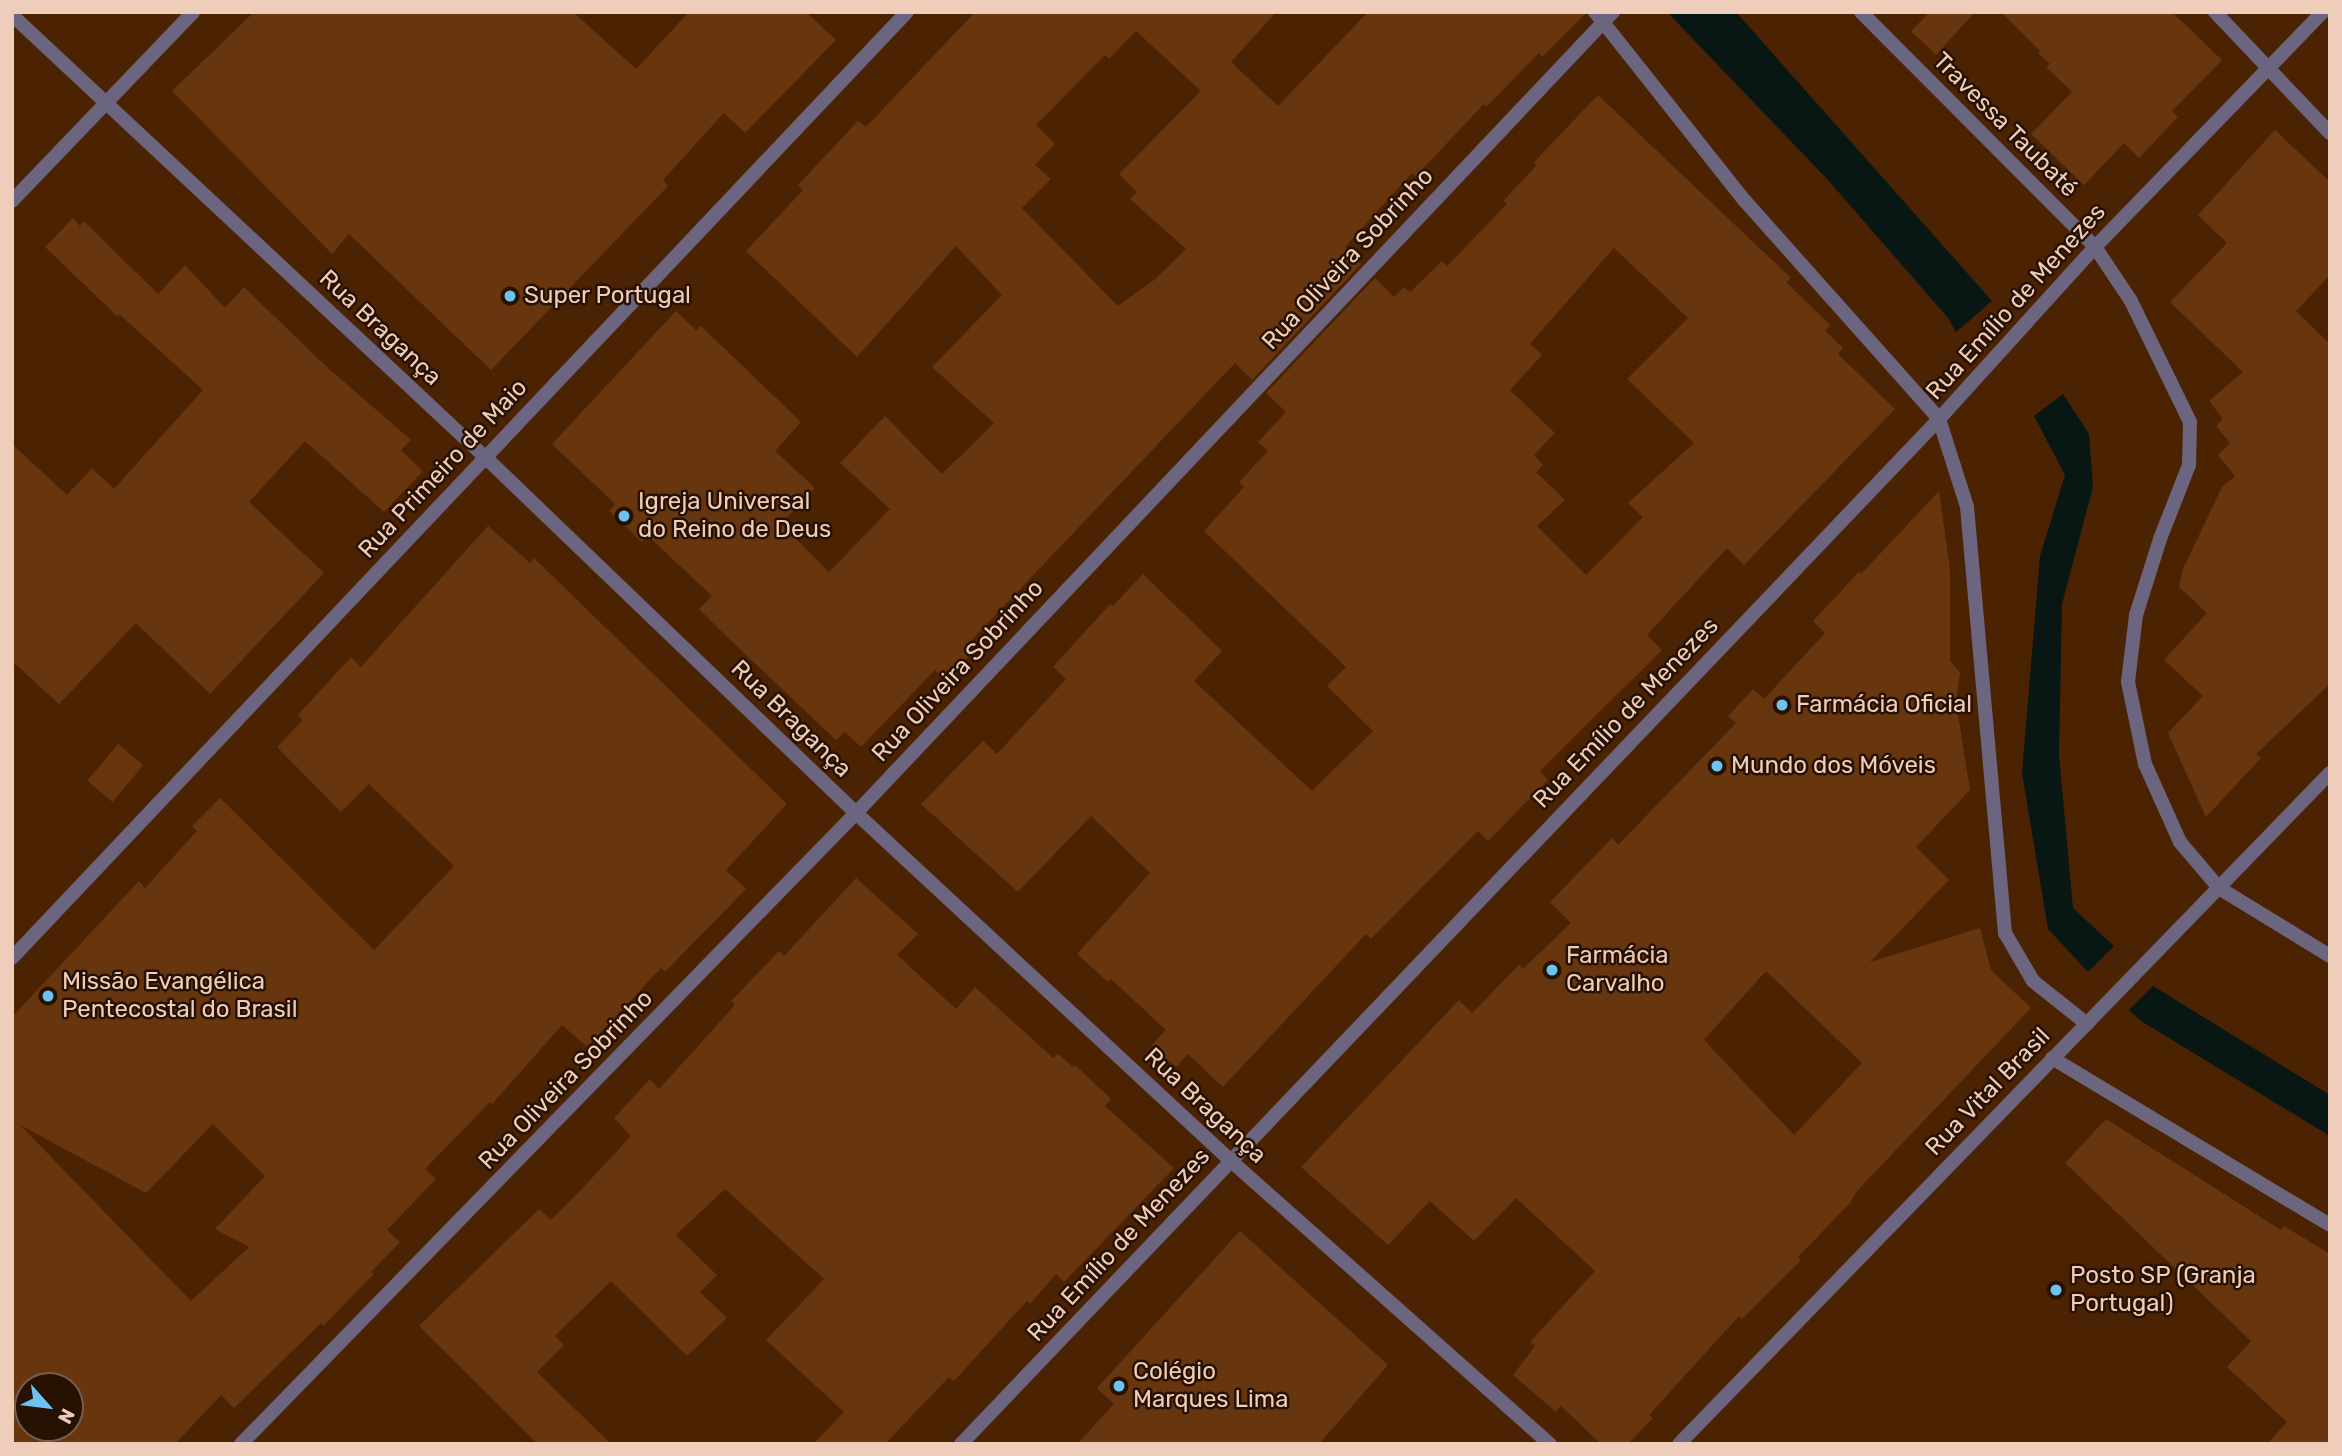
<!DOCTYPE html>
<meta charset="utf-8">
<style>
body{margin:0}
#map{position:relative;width:2342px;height:1456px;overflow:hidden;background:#4b2303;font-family:Rubik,sans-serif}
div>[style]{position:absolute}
.water>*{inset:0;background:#081713}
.building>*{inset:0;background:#67360f;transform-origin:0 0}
.minor>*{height:14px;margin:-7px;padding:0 7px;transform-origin:7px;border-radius:7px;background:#6b6580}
.tertiary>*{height:14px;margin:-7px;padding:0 7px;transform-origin:7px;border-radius:7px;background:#6b6580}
.dots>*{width:19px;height:19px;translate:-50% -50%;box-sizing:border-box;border:4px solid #271102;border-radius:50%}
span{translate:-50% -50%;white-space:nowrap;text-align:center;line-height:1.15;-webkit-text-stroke:5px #271102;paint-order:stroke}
.street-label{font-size:24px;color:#eeceba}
.poi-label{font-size:24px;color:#eeceba}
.left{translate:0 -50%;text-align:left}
.frame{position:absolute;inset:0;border:14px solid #eeceba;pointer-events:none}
.north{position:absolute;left:14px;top:1372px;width:70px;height:70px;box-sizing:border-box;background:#271102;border:2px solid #775d4c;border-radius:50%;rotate:118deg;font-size:19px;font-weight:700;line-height:28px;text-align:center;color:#eeceba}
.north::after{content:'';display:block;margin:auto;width:24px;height:32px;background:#6cc3f2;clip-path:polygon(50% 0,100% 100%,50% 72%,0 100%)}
</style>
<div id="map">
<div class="water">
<i style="clip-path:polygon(1736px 12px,1992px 301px,1956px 332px,1948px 318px,1828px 180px,1668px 13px)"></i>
<i style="clip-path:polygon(2063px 394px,2089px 434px,2093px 487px,2062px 604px,2059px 755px,2073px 908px,2114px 946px,2088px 972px,2048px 929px,2022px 773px,2040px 556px,2065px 475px,2034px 416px)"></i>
<i style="clip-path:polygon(2153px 986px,2330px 1095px,2330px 1136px,2141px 1021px,2129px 1010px)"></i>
</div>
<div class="building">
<i style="clip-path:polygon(254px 12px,573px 12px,636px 69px,689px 12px,806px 12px,836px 40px,745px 133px,724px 113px,663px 180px,668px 186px,491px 370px,349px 234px,332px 254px,172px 91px)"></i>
<i style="clip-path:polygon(evenodd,975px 12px,1276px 12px,1231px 62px,1278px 106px,1368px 12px,1586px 13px,1542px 57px,1539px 53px,1486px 107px,1484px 104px,1416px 176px,1412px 173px,1345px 247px,1361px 264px,1252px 380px,1235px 363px,963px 649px,969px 656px,945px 680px,935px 670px,861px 747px,845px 732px,836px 740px,725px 635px,699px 609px,712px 596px,648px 536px,642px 542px,609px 511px,615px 504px,552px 444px,676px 311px,696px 330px,701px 326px,801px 422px,775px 451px,815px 488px,781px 524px,829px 572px,890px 509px,840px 463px,885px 416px,942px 474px,994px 423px,932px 367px,1002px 295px,956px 246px,857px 357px,746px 251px,803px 190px,798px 185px,858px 121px,866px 127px,975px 12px,1136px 31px,1201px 91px,1119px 174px,1137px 192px,1130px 199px,1186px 249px,1154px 280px,1118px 306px,1022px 208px,1051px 179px,1035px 165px,1055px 144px,1036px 125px,1105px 55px,1109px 59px,1136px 31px)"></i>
<i style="clip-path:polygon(1930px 12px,1975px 12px,1936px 55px,1911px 31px)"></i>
<i style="clip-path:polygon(2001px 12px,2172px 12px,2222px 60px,2172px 111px,2178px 117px,2139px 158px,2124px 143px,2084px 185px,2031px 134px,2072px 92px,2046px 67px,2050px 64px,2038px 53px,2040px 51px)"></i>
<i style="clip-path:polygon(evenodd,1598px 95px,1791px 278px,1786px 282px,1830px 325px,1825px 331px,1843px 348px,1838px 354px,1895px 409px,1744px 565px,1727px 548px,1647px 635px,1662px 650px,1540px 771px,1548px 780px,1488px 841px,1478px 831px,1371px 939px,1366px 934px,1223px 1087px,1188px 1054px,1176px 1067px,1152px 1045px,1166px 1030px,1111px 979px,1108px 982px,1077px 954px,1150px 873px,1091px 816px,1018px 892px,921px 804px,983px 741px,997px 754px,1066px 679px,1053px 667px,1110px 604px,1113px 606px,1143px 574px,1222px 651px,1194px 681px,1312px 791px,1373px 731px,1327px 686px,1346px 667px,1204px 531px,1244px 487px,1239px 482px,1268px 451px,1258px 442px,1286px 412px,1266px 393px,1375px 278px,1394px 297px,1404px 287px,1410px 292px,1442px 261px,1447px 266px,1507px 204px,1503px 201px,1537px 165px,1534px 162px,1598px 95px,1614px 248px,1688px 318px,1627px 379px,1694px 443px,1628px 503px,1643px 517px,1586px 575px,1537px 526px,1565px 500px,1536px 472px,1543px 465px,1534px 455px,1555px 433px,1510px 390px,1542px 355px,1530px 344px,1614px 248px)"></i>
<i style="clip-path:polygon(2275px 130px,2330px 182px,2330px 275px,2296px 311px,2330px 344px,2330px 684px,2256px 754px,2261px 758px,2206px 817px,2168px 733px,2203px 696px,2164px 660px,2207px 613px,2179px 587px,2183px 569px,2222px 487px,2235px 476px,2218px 455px,2230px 443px,2216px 426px,2223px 419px,2209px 401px,2243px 372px,2170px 302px,2227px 243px,2198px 215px)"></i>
<i style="clip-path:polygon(73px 218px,80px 226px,84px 221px,158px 294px,185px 265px,225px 308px,244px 287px,328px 368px,411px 440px,401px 450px,423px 471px,384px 512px,305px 441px,249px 502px,324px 573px,210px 694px,136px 623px,59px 704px,12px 661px,12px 444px,67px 495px,92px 468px,114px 489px,203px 390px,119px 314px,117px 316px,45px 247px)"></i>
<i style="clip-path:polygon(evenodd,1939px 491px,1950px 569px,1950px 661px,1960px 672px,1956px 702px,1970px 790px,1916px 847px,1949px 880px,1870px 962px,1980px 928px,1991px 970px,2031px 1008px,1856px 1192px,1850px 1203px,1798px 1257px,1801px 1260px,1742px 1319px,1739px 1316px,1649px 1415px,1653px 1418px,1628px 1444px,1601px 1444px,1561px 1406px,1556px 1412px,1513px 1375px,1535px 1346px,1530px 1342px,1595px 1271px,1516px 1198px,1474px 1241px,1430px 1201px,1388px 1245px,1301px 1167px,1459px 1000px,1472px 1013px,1519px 965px,1523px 969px,1571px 923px,1550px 902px,1612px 838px,1618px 845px,1736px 723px,1728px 716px,1753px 689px,1764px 699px,1825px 633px,1813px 621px,1859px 572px,1861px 574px,1939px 491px,1766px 971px,1862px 1063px,1794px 1135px,1704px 1040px,1766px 971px)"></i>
<i style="clip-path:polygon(evenodd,488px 526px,530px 563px,534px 558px,787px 804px,726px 870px,746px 889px,665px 972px,661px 968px,587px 1047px,562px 1025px,492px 1104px,490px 1102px,425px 1169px,436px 1179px,387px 1230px,400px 1242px,371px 1272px,374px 1274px,323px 1326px,321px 1323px,234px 1408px,221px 1395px,175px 1444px,12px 1444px,12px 1017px,139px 881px,145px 888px,197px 831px,192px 826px,220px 798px,374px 950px,454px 866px,369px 784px,341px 812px,277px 747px,303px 720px,298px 715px,351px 657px,361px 667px,488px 526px,213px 1124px,265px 1176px,215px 1229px,249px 1247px,191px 1301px,20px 1125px,146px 1193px,213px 1124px,488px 526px,28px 1386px,70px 1386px,70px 1428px,28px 1428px,28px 1386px)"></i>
<i style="left:118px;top:744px;width:33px;height:48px;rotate:40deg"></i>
<i style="clip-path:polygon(856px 878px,918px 934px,897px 955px,956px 1009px,975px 987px,1053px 1058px,1058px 1054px,1073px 1067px,1075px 1065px,1111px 1099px,1105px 1106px,1174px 1168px,1064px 1282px,1056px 1274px,1030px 1304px,1027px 1301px,954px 1381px,949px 1377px,885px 1444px,813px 1444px,844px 1412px,766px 1340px,824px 1279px,725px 1189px,676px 1235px,717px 1275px,700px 1292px,727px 1318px,687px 1356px,611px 1281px,555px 1336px,564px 1345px,537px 1372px,611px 1444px,538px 1444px,419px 1326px,539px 1209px,551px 1220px,577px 1194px,631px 1136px,614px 1118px,650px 1079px,659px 1089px,735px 1005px,731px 1001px,779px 951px,784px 956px)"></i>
<i style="clip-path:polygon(2106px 1119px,2281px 1230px,2284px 1226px,2330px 1254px,2330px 1444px,2267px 1444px,2287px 1422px,2227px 1367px,2251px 1341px,2065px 1163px)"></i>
<i style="clip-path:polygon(1240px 1231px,1388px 1365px,1319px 1444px,1077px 1444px,1114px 1404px,1097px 1388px)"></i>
</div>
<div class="minor">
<i style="left:1595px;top:12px;width:241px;rotate:51.6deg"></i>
<i style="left:1745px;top:201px;width:292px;rotate:48.3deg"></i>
<i style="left:1939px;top:419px;width:92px;rotate:72.3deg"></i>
<i style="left:1967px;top:507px;width:428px;rotate:84.9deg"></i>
<i style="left:2005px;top:933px;width:56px;rotate:59.7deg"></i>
<i style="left:2033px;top:981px;width:69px;rotate:38.5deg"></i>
<i style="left:1861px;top:12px;width:332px;rotate:45.1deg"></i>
<i style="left:2095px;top:247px;width:65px;rotate:56.3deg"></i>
<i style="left:2131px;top:301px;width:135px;rotate:64deg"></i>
<i style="left:2190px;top:422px;width:43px;rotate:91.3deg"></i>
<i style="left:2189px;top:465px;width:79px;rotate:111.4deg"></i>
<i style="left:2160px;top:539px;width:80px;rotate:107.5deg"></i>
<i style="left:2136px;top:615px;width:67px;rotate:96.8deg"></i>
<i style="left:2128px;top:682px;width:84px;rotate:78.3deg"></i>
<i style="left:2145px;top:764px;width:85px;rotate:65.8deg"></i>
<i style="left:2180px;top:842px;width:60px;rotate:49.7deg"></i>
<i style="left:2219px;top:888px;width:130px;rotate:31.5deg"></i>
<i style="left:2215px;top:12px;width:167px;rotate:46.5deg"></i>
<i style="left:12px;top:201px;width:262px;rotate:-46.2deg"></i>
<i style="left:12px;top:958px;width:1302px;rotate:-46.59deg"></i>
<i style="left:2052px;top:1058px;width:324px;rotate:31deg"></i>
<i style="left:241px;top:1444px;width:881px;rotate:-45.74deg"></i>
<i style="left:856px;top:813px;width:1102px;rotate:-46.62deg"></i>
</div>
<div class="tertiary">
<i style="left:12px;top:15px;width:647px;rotate:43.06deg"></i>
<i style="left:485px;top:457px;width:514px;rotate:43.82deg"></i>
<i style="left:856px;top:813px;width:510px;rotate:42.86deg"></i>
<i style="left:1230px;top:1160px;width:428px;rotate:41.6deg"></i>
<i style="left:961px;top:1444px;width:1417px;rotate:-46.34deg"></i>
<i style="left:1939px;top:419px;width:232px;rotate:-47.8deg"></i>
<i style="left:2095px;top:247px;width:327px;rotate:-45.9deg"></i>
<i style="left:1679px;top:1444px;width:935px;rotate:-45.87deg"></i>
</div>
<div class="dots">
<i style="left:510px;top:296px;background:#6cc3f2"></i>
<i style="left:624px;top:516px;background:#6cc3f2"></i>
<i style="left:1782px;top:705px;background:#6cc3f2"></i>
<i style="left:1717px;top:766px;background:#6cc3f2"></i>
<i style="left:1552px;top:970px;background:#6cc3f2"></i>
<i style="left:48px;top:996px;background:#6cc3f2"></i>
<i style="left:2056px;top:1290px;background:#6cc3f2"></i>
<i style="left:1119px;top:1386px;background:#6cc3f2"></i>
</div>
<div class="street-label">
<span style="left:2005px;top:125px;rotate:45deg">Travessa Taubaté</span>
<span style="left:1348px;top:259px;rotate:-47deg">Rua Oliveira Sobrinho</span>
<span style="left:2016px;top:302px;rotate:-48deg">Rua Emílio de Menezes</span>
<span style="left:380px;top:328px;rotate:43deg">Rua Bragança</span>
<span style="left:443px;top:469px;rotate:-47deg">Rua Primeiro de Maio</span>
<span style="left:958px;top:671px;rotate:-47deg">Rua Oliveira Sobrinho</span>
<span style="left:1626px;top:713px;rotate:-46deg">Rua Emílio de Menezes</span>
<span style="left:791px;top:719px;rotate:44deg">Rua Bragança</span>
<span style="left:566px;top:1080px;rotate:-46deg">Rua Oliveira Sobrinho</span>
<span style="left:1988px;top:1092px;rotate:-46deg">Rua Vital Brasil</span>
<span style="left:1205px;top:1106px;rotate:43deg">Rua Bragança</span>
<span style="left:1119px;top:1245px;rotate:-47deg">Rua Emílio de Menezes</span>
</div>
<div class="poi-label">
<span class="left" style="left:524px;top:296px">Super Portugal</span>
<span class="left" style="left:638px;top:516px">Igreja Universal<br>do Reino de Deus</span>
<span class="left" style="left:1796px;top:705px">Farmácia Oficial</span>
<span class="left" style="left:1731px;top:766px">Mundo dos Móveis</span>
<span class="left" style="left:1566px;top:970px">Farmácia<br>Carvalho</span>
<span class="left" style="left:62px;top:996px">Missão Evangélica<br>Pentecostal do Brasil</span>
<span class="left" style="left:2070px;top:1290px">Posto SP (Granja<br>Portugal)</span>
<span class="left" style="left:1133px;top:1386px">Colégio<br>Marques Lima</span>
</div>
<div class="frame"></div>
<div class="north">N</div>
</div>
